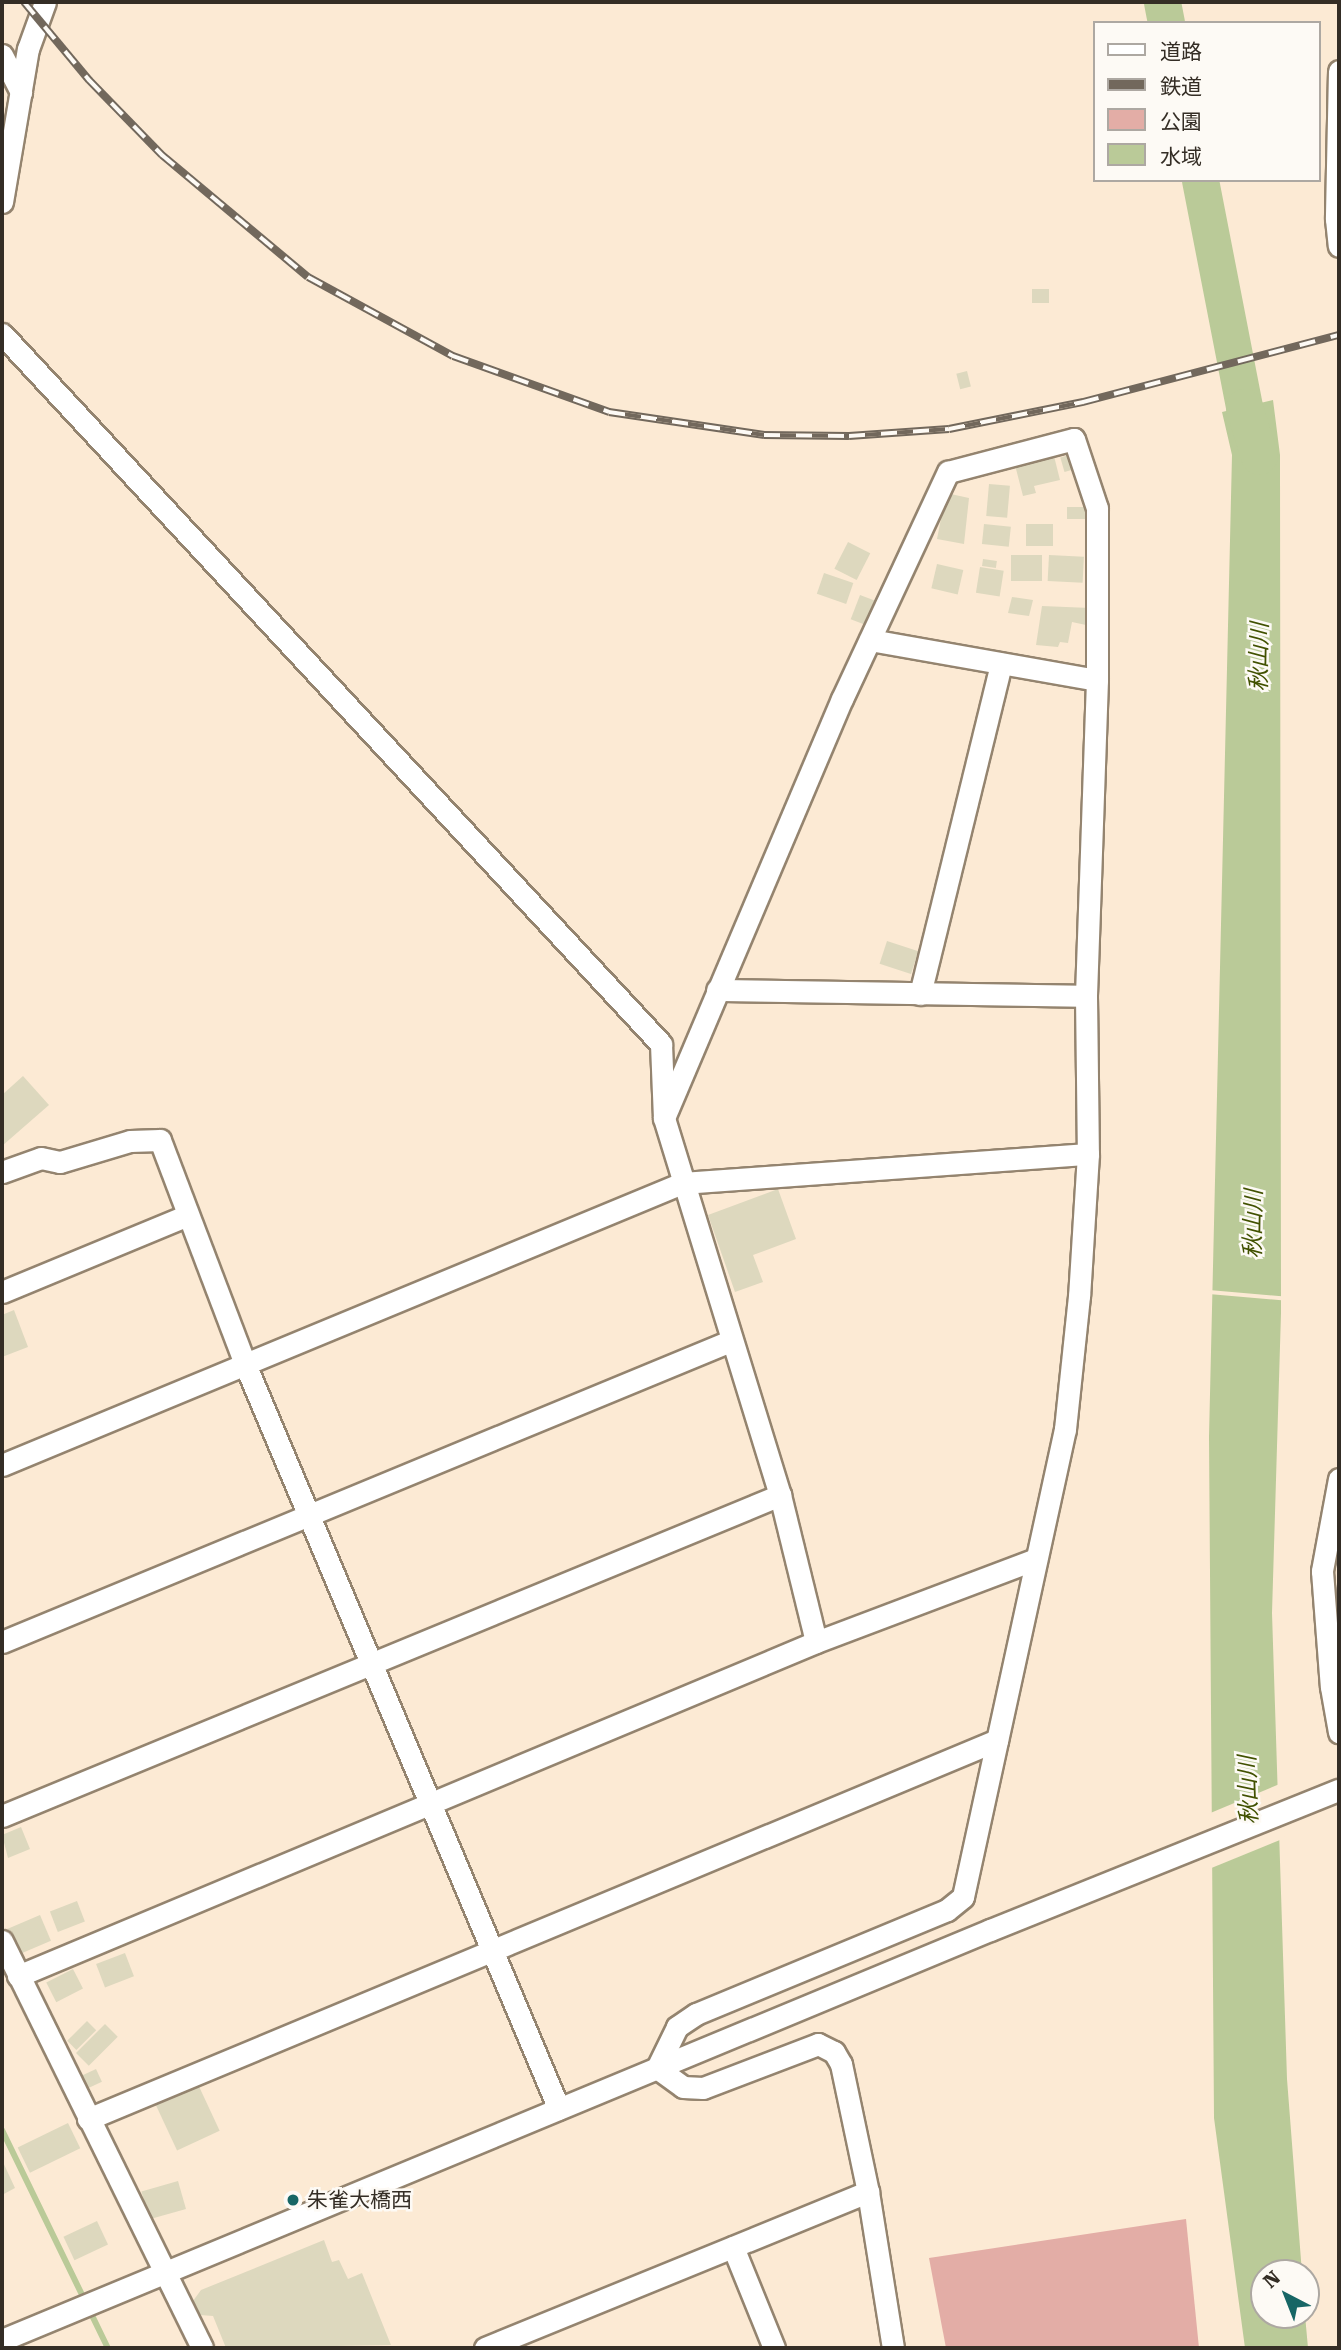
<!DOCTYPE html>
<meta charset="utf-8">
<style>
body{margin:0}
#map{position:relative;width:1341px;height:2350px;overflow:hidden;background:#fcead4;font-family:"Roboto Serif","Noto Sans JP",serif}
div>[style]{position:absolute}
.green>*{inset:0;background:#e3ada6}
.water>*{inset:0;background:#baca98}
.pier>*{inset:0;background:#fcead4;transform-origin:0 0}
.stream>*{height:6px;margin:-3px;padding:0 3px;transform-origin:3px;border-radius:3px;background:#baca98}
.river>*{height:37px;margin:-18.5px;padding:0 18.5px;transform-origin:18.5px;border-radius:18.5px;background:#baca98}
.building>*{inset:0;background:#ddd8be;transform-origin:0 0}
.roads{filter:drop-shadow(2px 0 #94846f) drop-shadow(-2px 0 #94846f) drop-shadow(0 2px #94846f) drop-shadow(0 -2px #94846f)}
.minor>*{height:21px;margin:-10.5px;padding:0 10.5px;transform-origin:10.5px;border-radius:10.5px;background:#fff}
.rail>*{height:8px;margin-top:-4px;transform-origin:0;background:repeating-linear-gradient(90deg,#fdfaf5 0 16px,#72685c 0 32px);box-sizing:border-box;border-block:2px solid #72685c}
.dots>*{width:19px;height:19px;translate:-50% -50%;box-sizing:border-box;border:4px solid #fdfaf5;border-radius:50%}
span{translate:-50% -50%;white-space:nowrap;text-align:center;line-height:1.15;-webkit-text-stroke:5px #fdfaf5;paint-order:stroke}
.poi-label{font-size:21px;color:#342d25}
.left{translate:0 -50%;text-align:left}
.water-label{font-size:23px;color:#415100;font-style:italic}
.frame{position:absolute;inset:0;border:4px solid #342d25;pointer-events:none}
.legend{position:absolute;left:1093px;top:21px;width:228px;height:161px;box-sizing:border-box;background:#fdfaf5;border:2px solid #ada8a2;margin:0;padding:9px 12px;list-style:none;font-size:21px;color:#342d25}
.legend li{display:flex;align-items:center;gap:14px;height:35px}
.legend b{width:35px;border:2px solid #ada8a2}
.north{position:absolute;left:1250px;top:2259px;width:70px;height:70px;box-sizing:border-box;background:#fdfaf5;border:2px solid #ada8a2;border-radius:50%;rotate:318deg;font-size:19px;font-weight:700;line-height:28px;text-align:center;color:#342d25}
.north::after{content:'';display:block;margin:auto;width:24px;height:32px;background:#176665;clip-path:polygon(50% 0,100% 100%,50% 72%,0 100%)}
</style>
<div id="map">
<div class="green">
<i style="clip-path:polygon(1186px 2219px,1199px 2348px,946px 2348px,929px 2258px)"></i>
</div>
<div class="water">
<i style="clip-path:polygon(1273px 400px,1280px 455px,1281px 1313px,1272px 1613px,1287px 2079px,1302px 2273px,1264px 2273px,1264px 2315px,1305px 2315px,1308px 2348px,1245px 2348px,1214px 2118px,1209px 1437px,1232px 455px,1222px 412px)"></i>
</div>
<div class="pier">
<i style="left:1209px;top:1290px;width:76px;height:4px;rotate:5deg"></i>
<i style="clip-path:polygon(1282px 1783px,1285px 1838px,1209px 1869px,1208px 1814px)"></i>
</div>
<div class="stream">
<i style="left:2px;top:2130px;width:242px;rotate:64.1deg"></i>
</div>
<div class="river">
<i style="left:1162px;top:2px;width:21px;rotate:79deg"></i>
<i style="left:1200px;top:180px;width:231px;rotate:79deg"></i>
<i style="left:1244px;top:407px;width:51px;rotate:73deg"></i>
</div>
<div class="building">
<i style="left:1032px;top:289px;width:17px;height:14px"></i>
<i style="left:967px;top:371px;width:16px;height:11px;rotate:76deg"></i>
<i style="left:1069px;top:455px;width:15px;height:9px;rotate:74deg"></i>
<i style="clip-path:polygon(1054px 456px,1060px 480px,1034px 486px,1036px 493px,1023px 496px,1015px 465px)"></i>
<i style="left:989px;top:484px;width:21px;height:32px;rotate:5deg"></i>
<i style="clip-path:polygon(946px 493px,969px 498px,964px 544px,937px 539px)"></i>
<i style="left:1086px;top:507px;width:12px;height:19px;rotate:90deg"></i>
<i style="left:984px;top:524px;width:27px;height:20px;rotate:6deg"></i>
<i style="left:1026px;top:524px;width:27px;height:22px"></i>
<i style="left:848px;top:542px;width:25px;height:30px;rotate:27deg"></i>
<i style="left:1011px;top:555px;width:31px;height:26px"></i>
<i style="left:1049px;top:555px;width:35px;height:26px;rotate:3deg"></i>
<i style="left:983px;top:559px;width:14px;height:7px;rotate:8deg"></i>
<i style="left:937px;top:564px;width:27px;height:25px;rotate:13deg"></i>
<i style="left:980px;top:567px;width:24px;height:26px;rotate:9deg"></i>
<i style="left:824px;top:573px;width:31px;height:22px;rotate:19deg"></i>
<i style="left:860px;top:595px;width:17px;height:26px;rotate:21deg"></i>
<i style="clip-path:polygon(1012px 597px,1033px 600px,1029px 616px,1008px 613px)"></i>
<i style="clip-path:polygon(1042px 606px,1090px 608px,1086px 625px,1072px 622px,1068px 643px,1060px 642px,1058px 647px,1036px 645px)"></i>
<i style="left:887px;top:941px;width:33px;height:24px;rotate:18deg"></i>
<i style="clip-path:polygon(23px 1076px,49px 1105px,2px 1146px,2px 1095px)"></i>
<i style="clip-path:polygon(778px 1189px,796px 1239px,753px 1255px,763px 1282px,735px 1292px,708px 1215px)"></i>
<i style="clip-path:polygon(14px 1310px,28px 1347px,2px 1357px,2px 1315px)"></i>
<i style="clip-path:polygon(21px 1827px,30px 1849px,8px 1858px,2px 1835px)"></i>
<i style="left:77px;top:1901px;width:22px;height:29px;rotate:69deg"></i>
<i style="left:40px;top:1915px;width:28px;height:35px;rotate:67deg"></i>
<i style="left:125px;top:1953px;width:25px;height:31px;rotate:69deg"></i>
<i style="left:73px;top:1969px;width:22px;height:30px;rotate:63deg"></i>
<i style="left:87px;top:2021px;width:13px;height:28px;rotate:45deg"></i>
<i style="left:105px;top:2024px;width:18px;height:41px;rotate:45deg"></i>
<i style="left:96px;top:2069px;width:14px;height:16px;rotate:65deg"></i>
<i style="left:196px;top:2080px;width:56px;height:47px;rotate:65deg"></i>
<i style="left:68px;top:2123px;width:28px;height:56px;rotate:64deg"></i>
<i style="clip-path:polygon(2px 2160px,15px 2188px,2px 2195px)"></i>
<i style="left:178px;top:2181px;width:29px;height:38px;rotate:74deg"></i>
<i style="left:97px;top:2221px;width:26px;height:37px;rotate:65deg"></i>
<i style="clip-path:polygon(324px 2240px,332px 2262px,339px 2260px,348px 2279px,362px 2273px,391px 2345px,226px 2348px,213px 2316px,200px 2315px,193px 2301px,201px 2290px)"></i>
</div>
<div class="roads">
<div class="minor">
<i style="left:2px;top:55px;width:42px;rotate:62.8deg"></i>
<i style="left:1339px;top:71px;width:148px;rotate:91.2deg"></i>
<i style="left:1336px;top:219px;width:27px;rotate:84deg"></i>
<i style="left:2px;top:202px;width:155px;rotate:-80.4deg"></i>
<i style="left:28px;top:49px;width:50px;rotate:-70.1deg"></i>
<i style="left:2px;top:334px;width:969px;rotate:47.13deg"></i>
<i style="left:661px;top:1044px;width:74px;rotate:87.7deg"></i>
<i style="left:664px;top:1118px;width:394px;rotate:72.9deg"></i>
<i style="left:780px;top:1495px;width:151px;rotate:76.2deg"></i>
<i style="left:870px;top:640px;width:230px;rotate:10deg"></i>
<i style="left:717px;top:990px;width:369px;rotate:0.9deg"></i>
<i style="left:920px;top:994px;width:340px;rotate:-76.2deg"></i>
<i style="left:664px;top:1118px;width:455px;rotate:-67deg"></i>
<i style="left:842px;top:699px;width:251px;rotate:-65deg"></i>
<i style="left:948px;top:472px;width:130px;rotate:-14.7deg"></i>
<i style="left:1074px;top:439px;width:73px;rotate:71.6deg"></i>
<i style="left:1097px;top:508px;width:172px;rotate:90deg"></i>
<i style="left:1097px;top:680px;width:316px;rotate:92deg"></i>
<i style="left:1086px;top:996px;width:158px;rotate:89.3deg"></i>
<i style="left:1088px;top:1154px;width:142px;rotate:93.6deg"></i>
<i style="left:1079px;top:1296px;width:134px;rotate:96deg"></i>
<i style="left:1065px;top:1429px;width:479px;rotate:102.3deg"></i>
<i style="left:963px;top:1897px;width:21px;rotate:141deg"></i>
<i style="left:947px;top:1910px;width:272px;rotate:157.5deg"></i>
<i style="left:696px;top:2014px;width:23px;rotate:146deg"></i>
<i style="left:677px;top:2027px;width:46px;rotate:116deg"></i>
<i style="left:657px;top:2068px;width:32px;rotate:36deg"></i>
<i style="left:683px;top:2087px;width:20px;rotate:3deg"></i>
<i style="left:703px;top:2088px;width:123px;rotate:-20.9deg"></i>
<i style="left:818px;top:2044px;width:18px;rotate:27deg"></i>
<i style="left:834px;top:2052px;width:14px;rotate:60deg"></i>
<i style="left:841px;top:2064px;width:131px;rotate:78.1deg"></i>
<i style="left:868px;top:2192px;width:158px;rotate:80.9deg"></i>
<i style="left:2px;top:1172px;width:41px;rotate:-19.7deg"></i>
<i style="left:41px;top:1158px;width:19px;rotate:12deg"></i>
<i style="left:60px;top:1162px;width:73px;rotate:-16.7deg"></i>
<i style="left:130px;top:1141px;width:30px;rotate:-2deg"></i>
<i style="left:160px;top:1140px;width:240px;rotate:69.2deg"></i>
<i style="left:245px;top:1364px;width:808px;rotate:67.15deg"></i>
<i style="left:2px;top:1292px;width:201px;rotate:-22.5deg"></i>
<i style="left:2px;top:1465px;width:736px;rotate:-22.52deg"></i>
<i style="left:682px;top:1183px;width:407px;rotate:-4.1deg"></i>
<i style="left:1339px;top:1479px;width:94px;rotate:100.5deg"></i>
<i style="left:1322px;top:1571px;width:116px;rotate:85.6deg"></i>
<i style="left:1331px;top:1687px;width:46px;rotate:79.9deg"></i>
<i style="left:2px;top:1642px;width:788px;rotate:-22.46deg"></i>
<i style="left:2px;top:1816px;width:842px;rotate:-22.42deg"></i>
<i style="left:2px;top:1941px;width:453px;rotate:63.8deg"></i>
<i style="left:18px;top:1976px;width:865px;rotate:-22.71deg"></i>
<i style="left:816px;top:1642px;width:235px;rotate:-20.7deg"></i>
<i style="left:88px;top:2119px;width:985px;rotate:-22.63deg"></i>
<i style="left:733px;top:2247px;width:109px;rotate:67.9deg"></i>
<i style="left:2px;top:2340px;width:1070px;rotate:-22.54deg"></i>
<i style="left:990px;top:1930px;width:376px;rotate:-21.9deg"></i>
<i style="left:485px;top:2348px;width:414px;rotate:-22.2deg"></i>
</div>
</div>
<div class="rail">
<i style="left:24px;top:2px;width:102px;rotate:50.2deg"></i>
<i style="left:89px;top:80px;width:105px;rotate:45.8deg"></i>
<i style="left:162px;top:155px;width:190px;rotate:39.9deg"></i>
<i style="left:308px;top:277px;width:165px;rotate:28.6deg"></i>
<i style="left:453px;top:356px;width:166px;rotate:19.7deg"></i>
<i style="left:609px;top:412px;width:157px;rotate:8.4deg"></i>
<i style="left:764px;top:435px;width:85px;rotate:0.7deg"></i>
<i style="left:849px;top:436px;width:100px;rotate:-4deg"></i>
<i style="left:949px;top:429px;width:137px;rotate:-11.4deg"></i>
<i style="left:1083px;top:402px;width:265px;rotate:-14.7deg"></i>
</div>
<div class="dots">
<i style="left:293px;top:2200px;background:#176665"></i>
</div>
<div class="poi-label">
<span class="left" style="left:307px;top:2200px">朱雀大橋西</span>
</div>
<div class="water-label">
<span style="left:1260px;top:657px;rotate:-89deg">秋山川</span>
<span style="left:1254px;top:1224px;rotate:-89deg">秋山川</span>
<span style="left:1249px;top:1790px;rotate:-92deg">秋山川</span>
</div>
<div class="frame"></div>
<ul class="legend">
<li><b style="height:9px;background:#fff"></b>道路</li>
<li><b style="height:9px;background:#72685c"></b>鉄道</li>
<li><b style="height:19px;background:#e3ada6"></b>公園</li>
<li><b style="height:19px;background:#baca98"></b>水域</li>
</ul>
<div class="north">N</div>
</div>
